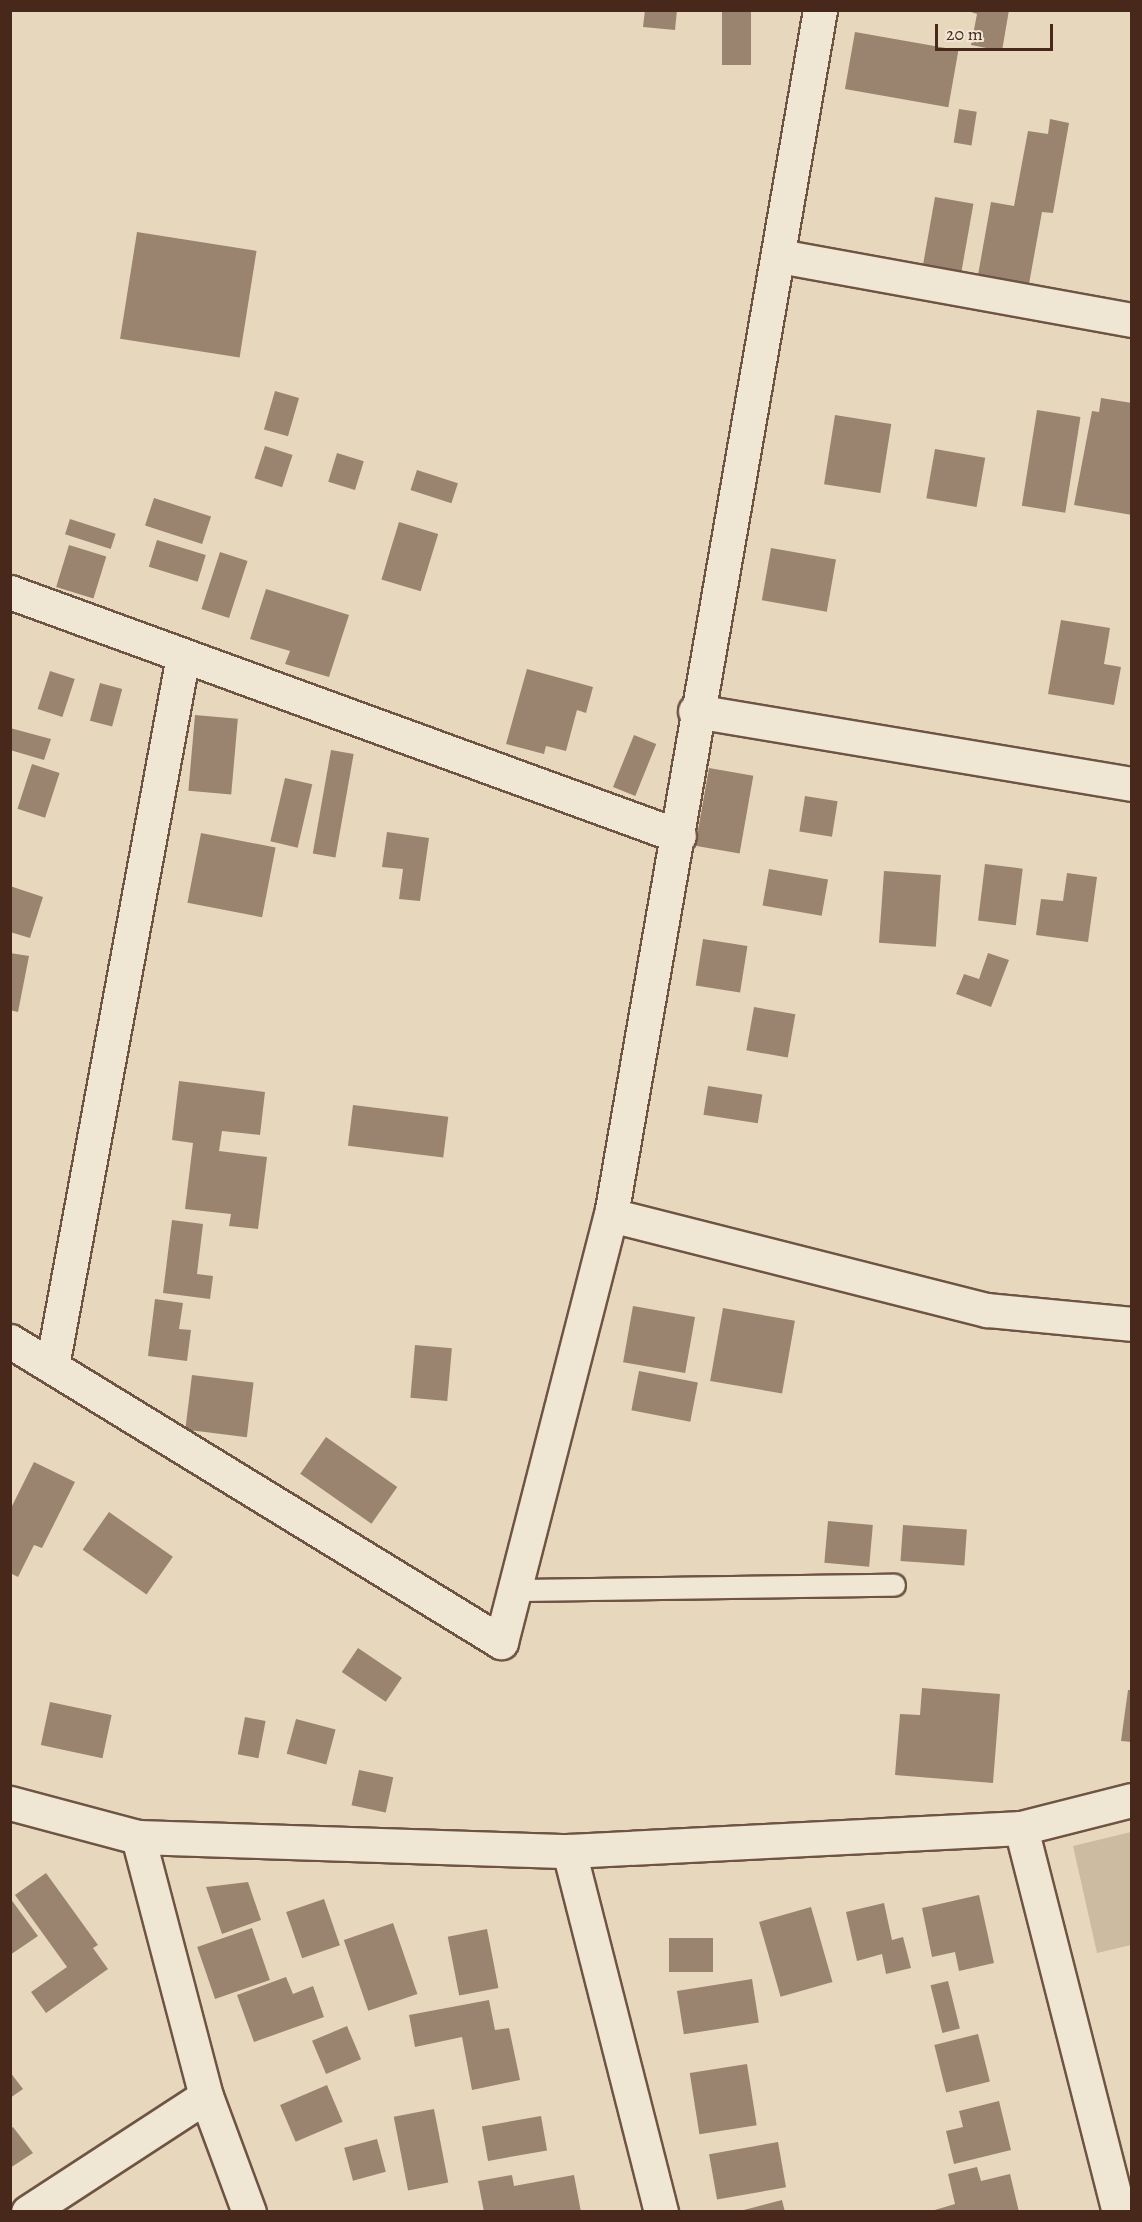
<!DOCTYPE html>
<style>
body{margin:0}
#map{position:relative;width:1142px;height:2222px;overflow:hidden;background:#e7d8bd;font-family:Alegreya,serif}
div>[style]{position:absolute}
.green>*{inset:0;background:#ccbaa1}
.building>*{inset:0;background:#9a846f;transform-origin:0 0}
.roads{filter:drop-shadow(2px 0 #6f5444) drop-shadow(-2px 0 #6f5444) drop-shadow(0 2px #6f5444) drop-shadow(0 -2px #6f5444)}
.lane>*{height:21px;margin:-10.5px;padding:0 10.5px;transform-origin:10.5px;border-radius:10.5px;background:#efe6d4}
.street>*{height:33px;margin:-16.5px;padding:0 16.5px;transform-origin:16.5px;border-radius:16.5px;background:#efe6d4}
span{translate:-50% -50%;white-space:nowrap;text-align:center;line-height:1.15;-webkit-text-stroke:5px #efe6d4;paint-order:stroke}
.frame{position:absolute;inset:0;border:12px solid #47281b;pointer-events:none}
.scale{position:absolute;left:935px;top:24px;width:118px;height:27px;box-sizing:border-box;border:3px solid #47281b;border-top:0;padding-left:8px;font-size:18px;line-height:21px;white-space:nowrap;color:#47281b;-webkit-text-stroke:4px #efe6d4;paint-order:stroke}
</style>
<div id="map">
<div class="green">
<i style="clip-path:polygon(1131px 1832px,1131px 1945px,1097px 1953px,1073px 1846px)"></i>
</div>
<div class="building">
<i style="clip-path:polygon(645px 10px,677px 10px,675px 30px,643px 27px)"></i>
<i style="left:722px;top:10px;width:29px;height:55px"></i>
<i style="clip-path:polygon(1009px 10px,1002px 51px,971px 45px,977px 14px,965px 10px)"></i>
<i style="left:855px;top:32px;width:105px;height:58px;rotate:10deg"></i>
<i style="left:959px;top:109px;width:18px;height:34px;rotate:9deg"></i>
<i style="clip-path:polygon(1050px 119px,1069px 123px,1053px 213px,1042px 212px,1029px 284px,978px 275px,991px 202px,1014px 206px,1028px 131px,1048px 134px)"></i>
<i style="left:935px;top:197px;width:39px;height:70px;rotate:10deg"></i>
<i style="left:137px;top:232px;width:121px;height:108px;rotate:9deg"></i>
<i style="left:275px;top:391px;width:25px;height:40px;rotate:16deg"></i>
<i style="clip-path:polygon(1101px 398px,1132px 403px,1132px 515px,1074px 505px,1092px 411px,1099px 412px)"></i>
<i style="left:1037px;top:410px;width:44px;height:97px;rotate:9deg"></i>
<i style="left:835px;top:415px;width:57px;height:70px;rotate:9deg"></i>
<i style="left:265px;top:446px;width:29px;height:34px;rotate:18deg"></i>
<i style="left:935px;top:449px;width:51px;height:50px;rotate:10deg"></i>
<i style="left:337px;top:453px;width:28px;height:30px;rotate:17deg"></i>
<i style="left:417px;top:470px;width:43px;height:21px;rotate:18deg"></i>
<i style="left:154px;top:498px;width:60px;height:29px;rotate:18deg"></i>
<i style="left:70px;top:519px;width:48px;height:16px;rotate:18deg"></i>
<i style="left:399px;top:522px;width:41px;height:60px;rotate:17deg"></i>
<i style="left:157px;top:540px;width:51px;height:28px;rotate:17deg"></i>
<i style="left:69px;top:545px;width:39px;height:44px;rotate:17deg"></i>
<i style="left:771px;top:548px;width:66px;height:53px;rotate:10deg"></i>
<i style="left:220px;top:552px;width:29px;height:60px;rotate:18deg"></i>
<i style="clip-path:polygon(266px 589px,349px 615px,329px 677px,285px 664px,290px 651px,250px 639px)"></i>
<i style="clip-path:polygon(1061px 620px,1110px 628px,1104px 664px,1121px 667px,1114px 705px,1048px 694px)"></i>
<i style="clip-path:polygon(527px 669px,593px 687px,586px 713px,577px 710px,566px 751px,546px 746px,544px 754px,506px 744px)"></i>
<i style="left:50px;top:671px;width:26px;height:40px;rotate:18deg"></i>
<i style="left:100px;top:683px;width:23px;height:39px;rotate:15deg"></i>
<i style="left:195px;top:715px;width:43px;height:76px;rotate:5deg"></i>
<i style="clip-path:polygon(10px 728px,51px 739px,44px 760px,10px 750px)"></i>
<i style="left:634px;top:735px;width:24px;height:56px;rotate:22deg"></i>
<i style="left:331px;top:750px;width:23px;height:105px;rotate:10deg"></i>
<i style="left:32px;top:764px;width:29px;height:47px;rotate:18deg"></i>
<i style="left:709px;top:768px;width:45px;height:79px;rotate:10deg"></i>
<i style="left:285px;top:778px;width:28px;height:65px;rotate:13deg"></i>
<i style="left:805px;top:796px;width:33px;height:36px;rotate:9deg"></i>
<i style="clip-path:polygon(387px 832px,429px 838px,420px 901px,399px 899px,403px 869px,382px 867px)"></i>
<i style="left:201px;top:833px;width:76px;height:71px;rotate:11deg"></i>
<i style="left:985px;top:864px;width:38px;height:57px;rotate:7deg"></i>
<i style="left:769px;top:869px;width:60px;height:37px;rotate:10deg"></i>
<i style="left:884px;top:871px;width:57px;height:72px;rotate:4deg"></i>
<i style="clip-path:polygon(1067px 873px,1097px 877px,1088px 942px,1036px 935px,1041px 899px,1063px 901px)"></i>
<i style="clip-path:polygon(10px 886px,43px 897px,30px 938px,10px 932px)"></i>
<i style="left:703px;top:939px;width:45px;height:47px;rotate:9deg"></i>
<i style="clip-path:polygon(10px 953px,29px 956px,18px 1012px,10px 1010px)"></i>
<i style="clip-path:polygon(988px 953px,1009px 960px,991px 1007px,956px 994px,964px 974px,979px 979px)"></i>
<i style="left:754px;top:1007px;width:42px;height:44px;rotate:10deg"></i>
<i style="clip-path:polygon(179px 1081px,265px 1092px,260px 1135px,222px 1131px,219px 1151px,267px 1157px,258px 1229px,229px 1226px,231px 1214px,185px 1209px,193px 1143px,172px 1140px)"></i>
<i style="left:708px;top:1086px;width:55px;height:29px;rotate:9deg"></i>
<i style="left:353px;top:1105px;width:96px;height:41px;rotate:7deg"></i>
<i style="clip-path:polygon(172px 1220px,203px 1224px,197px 1274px,213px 1276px,210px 1299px,163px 1293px)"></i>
<i style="clip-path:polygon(155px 1299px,183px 1303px,179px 1329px,191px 1330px,187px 1361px,148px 1356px)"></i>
<i style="left:633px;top:1306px;width:63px;height:57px;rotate:10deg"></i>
<i style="left:723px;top:1308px;width:73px;height:74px;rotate:10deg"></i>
<i style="left:415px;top:1345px;width:37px;height:53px;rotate:5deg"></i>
<i style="left:639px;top:1371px;width:60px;height:40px;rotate:11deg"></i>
<i style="left:192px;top:1375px;width:62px;height:55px;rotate:7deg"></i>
<i style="left:326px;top:1437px;width:87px;height:45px;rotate:35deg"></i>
<i style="clip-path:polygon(34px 1462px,75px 1482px,42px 1548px,34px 1545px,18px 1577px,10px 1573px,10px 1510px)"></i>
<i style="left:109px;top:1512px;width:78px;height:46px;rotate:35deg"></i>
<i style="left:828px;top:1521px;width:45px;height:42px;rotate:5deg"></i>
<i style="left:903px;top:1525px;width:64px;height:36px;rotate:4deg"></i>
<i style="left:358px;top:1648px;width:53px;height:29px;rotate:34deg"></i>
<i style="clip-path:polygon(922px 1688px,1000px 1694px,993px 1783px,895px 1775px,900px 1714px,920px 1715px)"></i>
<i style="clip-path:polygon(1128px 1690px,1132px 1690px,1132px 1742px,1121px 1741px)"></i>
<i style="left:50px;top:1702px;width:63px;height:44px;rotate:12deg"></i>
<i style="left:245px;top:1717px;width:21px;height:38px;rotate:11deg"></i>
<i style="left:296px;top:1719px;width:41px;height:36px;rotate:15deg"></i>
<i style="left:359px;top:1770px;width:35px;height:36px;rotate:12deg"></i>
<i style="clip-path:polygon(46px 1873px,98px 1945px,93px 1948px,108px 1969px,46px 2013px,31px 1992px,67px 1967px,15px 1895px)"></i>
<i style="clip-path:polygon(248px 1882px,261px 1920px,222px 1934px,206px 1887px)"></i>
<i style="clip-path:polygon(979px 1895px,994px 1963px,959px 1971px,955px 1952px,932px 1957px,922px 1908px)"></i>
<i style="clip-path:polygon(10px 1898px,38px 1936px,10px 1955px)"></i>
<i style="left:324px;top:1899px;width:49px;height:40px;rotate:71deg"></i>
<i style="clip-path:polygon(884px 1903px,892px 1940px,903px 1937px,911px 1968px,886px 1974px,882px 1954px,857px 1961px,846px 1912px)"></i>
<i style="left:811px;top:1907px;width:78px;height:54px;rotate:74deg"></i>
<i style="left:393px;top:1923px;width:75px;height:52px;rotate:71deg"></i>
<i style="left:252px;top:1928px;width:55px;height:58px;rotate:71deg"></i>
<i style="left:487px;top:1929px;width:60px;height:40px;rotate:79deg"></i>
<i style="left:669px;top:1938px;width:44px;height:34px"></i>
<i style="clip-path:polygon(286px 1977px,293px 1994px,313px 1986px,324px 2017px,254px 2042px,237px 1995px)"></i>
<i style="left:752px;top:1979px;width:44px;height:76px;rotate:81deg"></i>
<i style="left:948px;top:1981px;width:49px;height:18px;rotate:76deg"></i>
<i style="clip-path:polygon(489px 2000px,495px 2030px,509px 2028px,520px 2080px,472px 2090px,462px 2037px,415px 2047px,409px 2015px)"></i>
<i style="left:347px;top:2026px;width:36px;height:38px;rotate:67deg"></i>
<i style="left:978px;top:2034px;width:49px;height:45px;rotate:76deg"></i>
<i style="left:747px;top:2064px;width:62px;height:58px;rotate:81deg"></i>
<i style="clip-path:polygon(10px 2072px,23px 2089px,10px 2098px)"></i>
<i style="left:327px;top:2085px;width:40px;height:51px;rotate:67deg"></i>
<i style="clip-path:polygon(999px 2101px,1011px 2150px,954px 2164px,946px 2131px,963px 2127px,959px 2111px)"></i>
<i style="left:434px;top:2109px;width:75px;height:41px;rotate:79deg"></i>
<i style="left:541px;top:2116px;width:35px;height:60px;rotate:80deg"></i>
<i style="clip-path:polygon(13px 2127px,33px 2153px,10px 2168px,10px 2129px)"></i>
<i style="left:377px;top:2139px;width:34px;height:34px;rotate:75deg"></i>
<i style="left:778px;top:2142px;width:46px;height:70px;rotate:80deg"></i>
<i style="clip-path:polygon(977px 2167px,981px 2181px,1010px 2174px,1019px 2212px,928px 2212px,955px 2204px,948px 2174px)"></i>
<i style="clip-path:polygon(512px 2175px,514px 2186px,574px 2175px,581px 2212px,484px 2212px,478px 2181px)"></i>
<i style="clip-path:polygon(782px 2200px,785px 2212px,740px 2212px,740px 2211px)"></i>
</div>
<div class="roads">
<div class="lane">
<i style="left:515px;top:1590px;width:379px;rotate:-0.8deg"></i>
</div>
<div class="street">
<i style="left:779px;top:256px;width:359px;rotate:10.3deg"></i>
<i style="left:10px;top:592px;width:712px;rotate:20.04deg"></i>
<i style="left:695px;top:711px;width:443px;rotate:9.5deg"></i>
<i style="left:611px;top:1215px;width:388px;rotate:14.2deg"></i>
<i style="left:987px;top:1310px;width:146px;rotate:5.5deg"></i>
<i style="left:10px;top:1341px;width:576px;rotate:31.51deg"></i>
<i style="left:501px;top:1642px;width:441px;rotate:-75.6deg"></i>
<i style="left:611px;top:1215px;width:1223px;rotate:-80.16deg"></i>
<i style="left:52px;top:1366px;width:722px;rotate:-79.55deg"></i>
<i style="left:10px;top:1803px;width:132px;rotate:14.9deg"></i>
<i style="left:138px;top:1837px;width:431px;rotate:1.9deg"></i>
<i style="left:569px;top:1851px;width:453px;rotate:-2.9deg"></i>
<i style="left:1021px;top:1828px;width:114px;rotate:-14.2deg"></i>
<i style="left:1021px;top:1828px;width:396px;rotate:75.7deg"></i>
<i style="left:138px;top:1837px;width:268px;rotate:75.3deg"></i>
<i style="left:206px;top:2096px;width:124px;rotate:69.7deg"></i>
<i style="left:569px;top:1851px;width:373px;rotate:75.7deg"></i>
<i style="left:28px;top:2212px;width:212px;rotate:-33.1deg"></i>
</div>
</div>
<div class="frame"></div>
<div class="scale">20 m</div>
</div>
